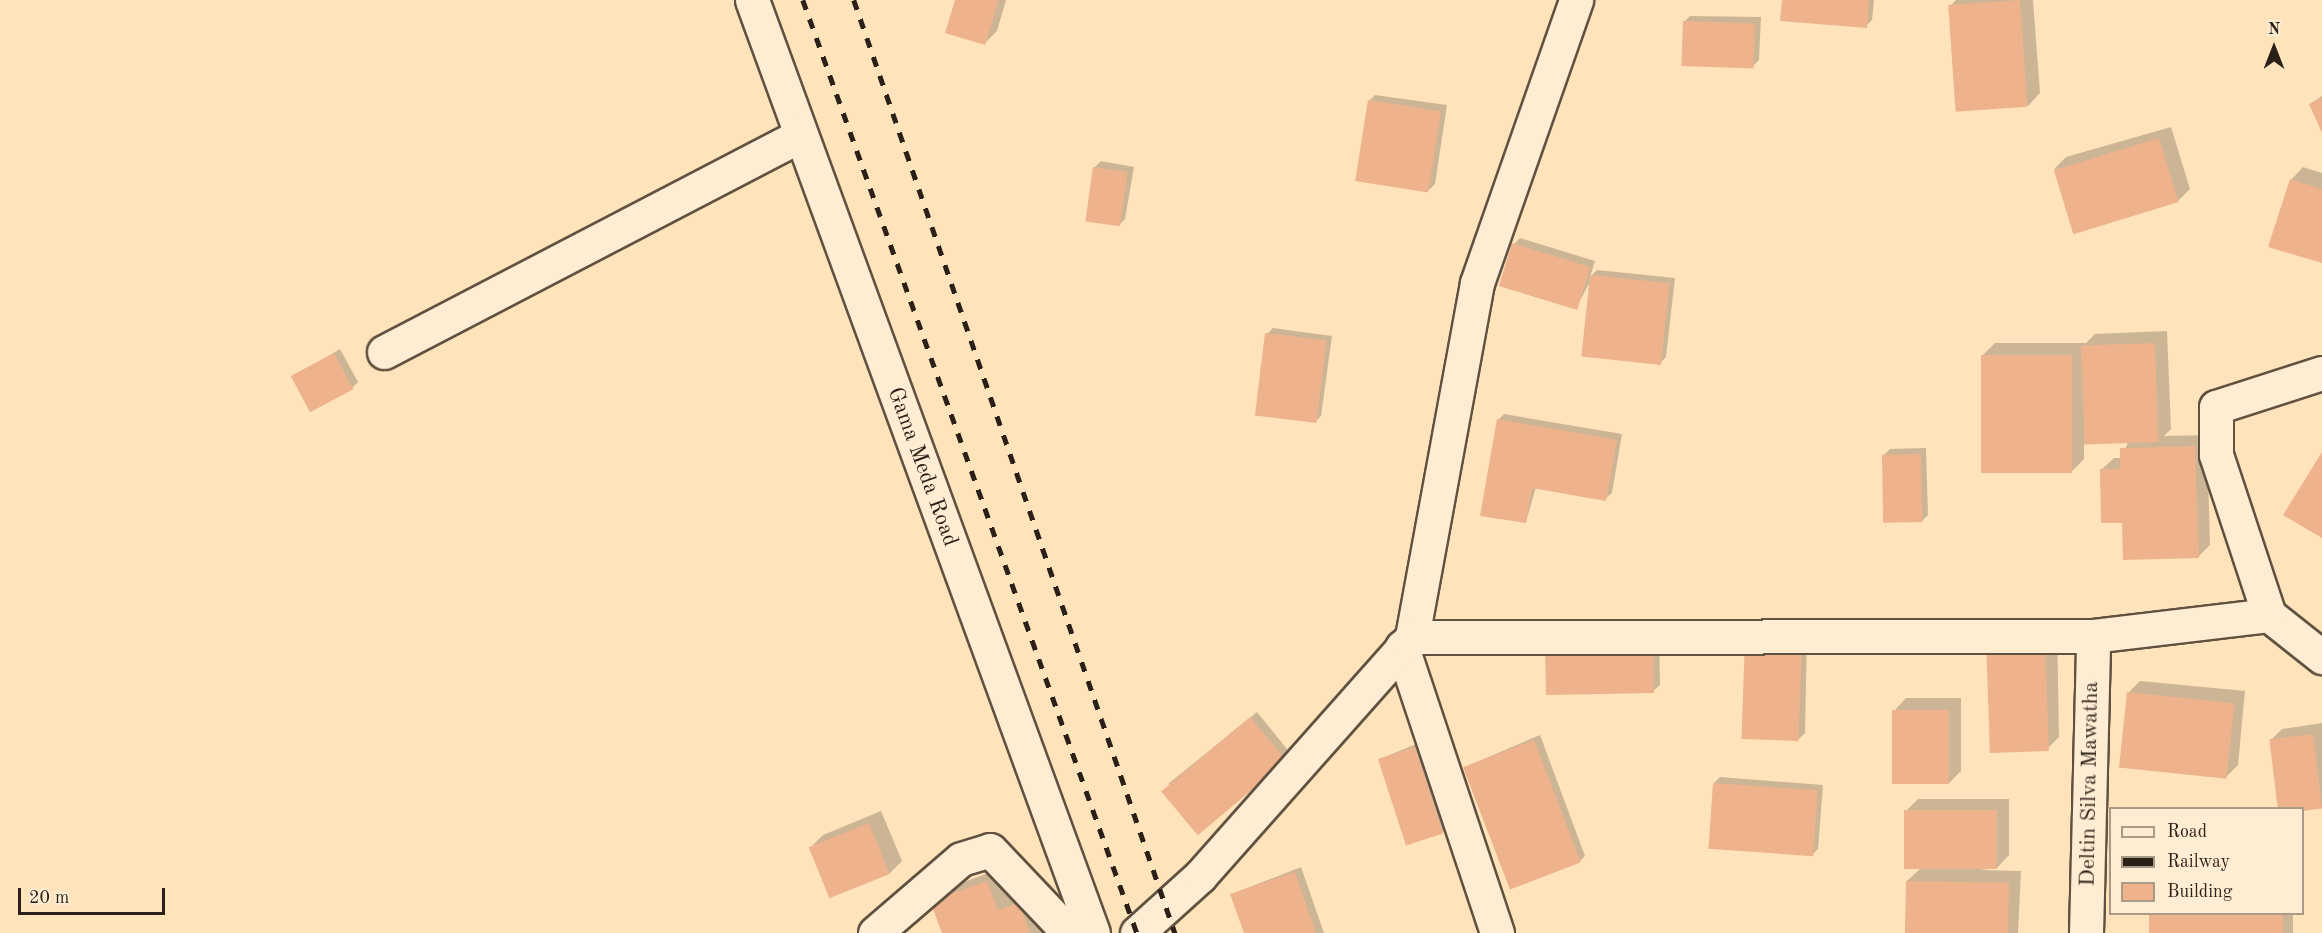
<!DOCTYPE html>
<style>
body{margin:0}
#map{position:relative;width:2322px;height:933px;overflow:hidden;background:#fee3bb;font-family:"Old Standard TT",serif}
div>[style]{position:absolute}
.shadow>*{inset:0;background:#0003;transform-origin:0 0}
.building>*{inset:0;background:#eeb28d;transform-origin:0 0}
.roads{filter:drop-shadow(2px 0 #605140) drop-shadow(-2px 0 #605140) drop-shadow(0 2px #605140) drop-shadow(0 -2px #605140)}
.street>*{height:33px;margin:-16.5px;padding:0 16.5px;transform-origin:16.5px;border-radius:16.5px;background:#feedd3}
.rail>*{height:4.5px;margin-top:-2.25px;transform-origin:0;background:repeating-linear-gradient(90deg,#2b2017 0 10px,transparent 0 20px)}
span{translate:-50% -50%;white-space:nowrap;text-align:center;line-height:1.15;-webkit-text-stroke:4.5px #feedd3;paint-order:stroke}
.street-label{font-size:22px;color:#2b2017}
.legend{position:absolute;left:2109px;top:807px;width:195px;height:108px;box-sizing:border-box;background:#feedd3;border:2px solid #aa9b88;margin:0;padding:8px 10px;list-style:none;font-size:18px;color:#2b2017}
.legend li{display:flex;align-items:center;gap:12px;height:30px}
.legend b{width:30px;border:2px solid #aa9b88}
.north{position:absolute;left:2244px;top:18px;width:60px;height:60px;-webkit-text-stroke:4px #feedd3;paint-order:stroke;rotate:0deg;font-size:16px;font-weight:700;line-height:24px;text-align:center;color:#2b2017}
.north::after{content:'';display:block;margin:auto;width:21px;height:27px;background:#2b2017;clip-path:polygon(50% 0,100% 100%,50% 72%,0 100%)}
.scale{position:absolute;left:18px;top:888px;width:147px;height:27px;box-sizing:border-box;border:3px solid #2b2017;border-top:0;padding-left:8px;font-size:18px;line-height:21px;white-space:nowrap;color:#2b2017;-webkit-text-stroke:4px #feedd3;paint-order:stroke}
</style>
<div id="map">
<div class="shadow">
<i style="clip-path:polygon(957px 0,1006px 0,997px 31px,985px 43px)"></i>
<i style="clip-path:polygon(1784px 0,1874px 0,1872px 20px,1866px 26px)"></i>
<i style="clip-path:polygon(1956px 0,2033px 0,2040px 93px,2028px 106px,1950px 6px)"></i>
<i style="clip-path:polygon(1690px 16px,1761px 17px,1759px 60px,1753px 66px,1684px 22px)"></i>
<i style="clip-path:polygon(1375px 95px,1447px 105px,1435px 184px,1429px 190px,1369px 101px)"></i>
<i style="clip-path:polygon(2322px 96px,2322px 129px,2310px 104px)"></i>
<i style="clip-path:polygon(2171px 127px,2190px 189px,2178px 201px,2054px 169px,2066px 157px)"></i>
<i style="clip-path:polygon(1101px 161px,1134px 167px,1125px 219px,1119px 225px,1095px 167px)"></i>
<i style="clip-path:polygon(2303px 167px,2322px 173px,2322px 262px,2291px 180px)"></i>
<i style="clip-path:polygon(1520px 238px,1595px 261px,1590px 277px,1597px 270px,1675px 278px,1666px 357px,1660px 363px,1591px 280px,1576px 308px,1514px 244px)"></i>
<i style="clip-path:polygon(1273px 328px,1332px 336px,1321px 416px,1315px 422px,1267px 334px)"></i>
<i style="clip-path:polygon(2167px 331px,2171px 429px,2164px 436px,2207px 435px,2210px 545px,2198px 557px,2101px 470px,2114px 458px,2122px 458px,2128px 442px,2084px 444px,2084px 459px,2072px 471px,1982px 356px,1995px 343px,2086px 343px,2095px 334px)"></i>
<i style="clip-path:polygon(340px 349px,358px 382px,352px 388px,293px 377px)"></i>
<i style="clip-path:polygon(1504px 414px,1622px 434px,1612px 493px,1605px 499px,1536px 487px,1526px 522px,1498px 420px)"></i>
<i style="clip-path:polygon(1926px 448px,1928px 515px,1922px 521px,1884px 455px,1890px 449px)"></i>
<i style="clip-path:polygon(2057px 627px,2059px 737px,2047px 749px,1989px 750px)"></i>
<i style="clip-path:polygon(1659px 633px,1660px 685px,1653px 691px,1547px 693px)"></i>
<i style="clip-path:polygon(1807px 634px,1805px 733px,1799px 739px,1746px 639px)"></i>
<i style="clip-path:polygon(2140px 681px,2245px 691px,2238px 765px,2226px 777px,2128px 693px)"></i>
<i style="clip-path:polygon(1906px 698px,1961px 698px,1961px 771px,1949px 783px,1894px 711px)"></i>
<i style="left:1257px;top:712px;width:54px;height:114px;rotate:51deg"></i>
<i style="clip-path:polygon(2322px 723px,2322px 807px,2281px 808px,2270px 741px,2282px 729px)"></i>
<i style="clip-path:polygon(1540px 735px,1585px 856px,1579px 862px,1465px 767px)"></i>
<i style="clip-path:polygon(1421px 742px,1448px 827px,1442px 833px,1380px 759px)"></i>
<i style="clip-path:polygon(1720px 777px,1823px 785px,1818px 849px,1812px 855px,1714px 783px)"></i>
<i style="clip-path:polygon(1918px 799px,2009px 799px,2009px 855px,1997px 868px,1980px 870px,2021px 871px,2018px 933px,1905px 933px,1907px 881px,1921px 868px,1906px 811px)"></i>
<i style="clip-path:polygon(881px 811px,902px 861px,890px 873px,831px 897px,811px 847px,823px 835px)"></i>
<i style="clip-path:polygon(1301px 867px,1324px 933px,1245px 933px,1232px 894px)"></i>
<i style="clip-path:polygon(1000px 869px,1010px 899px,1031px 891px,1046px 933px,943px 933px,932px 901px,944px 889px)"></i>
<i style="left:2151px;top:914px;width:142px;height:19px"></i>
</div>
<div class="building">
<i style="clip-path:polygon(955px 0,999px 0,985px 45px,945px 33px)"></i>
<i style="clip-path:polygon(1782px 0,1869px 0,1867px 28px,1780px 21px)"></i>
<i style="left:2020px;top:0;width:107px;height:72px;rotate:86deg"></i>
<i style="left:1683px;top:21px;width:72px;height:45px;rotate:2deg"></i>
<i style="clip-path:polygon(2322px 98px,2322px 133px,2309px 104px)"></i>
<i style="left:1368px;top:100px;width:74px;height:82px;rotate:9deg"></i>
<i style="left:2159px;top:138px;width:67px;height:110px;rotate:73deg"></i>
<i style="left:1093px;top:167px;width:35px;height:55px;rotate:8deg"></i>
<i style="clip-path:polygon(2290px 179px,2322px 189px,2322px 263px,2268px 247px)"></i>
<i style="left:1512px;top:243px;width:82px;height:45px;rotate:17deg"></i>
<i style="left:1590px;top:275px;width:80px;height:82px;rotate:6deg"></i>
<i style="left:1265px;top:333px;width:62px;height:83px;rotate:7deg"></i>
<i style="left:2155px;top:343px;width:99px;height:74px;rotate:88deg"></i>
<i style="left:334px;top:353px;width:41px;height:49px;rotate:62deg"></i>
<i style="left:1981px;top:355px;width:91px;height:118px"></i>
<i style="clip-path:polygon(1497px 419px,1617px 440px,1606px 501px,1532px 488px,1526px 523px,1480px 516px)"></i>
<i style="clip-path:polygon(2195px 446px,2199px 558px,2123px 560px,2122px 523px,2101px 523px,2100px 469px,2120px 469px,2120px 448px)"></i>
<i style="clip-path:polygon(2322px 452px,2322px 538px,2283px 515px)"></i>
<i style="left:1921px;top:454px;width:68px;height:39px;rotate:89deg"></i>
<i style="left:1653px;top:638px;width:55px;height:108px;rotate:89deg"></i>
<i style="left:1745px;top:638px;width:57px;height:101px;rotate:2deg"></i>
<i style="left:2045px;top:639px;width:112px;height:59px;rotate:88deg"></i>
<i style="left:2127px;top:692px;width:108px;height:76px;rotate:6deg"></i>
<i style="left:1892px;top:710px;width:57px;height:74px"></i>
<i style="left:1250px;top:717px;width:57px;height:116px;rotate:50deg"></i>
<i style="left:2313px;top:734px;width:75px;height:44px;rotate:83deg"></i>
<i style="left:1534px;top:740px;width:131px;height:76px;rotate:69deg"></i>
<i style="left:1415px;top:747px;width:91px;height:39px;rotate:72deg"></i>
<i style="left:1713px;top:783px;width:105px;height:66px;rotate:4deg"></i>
<i style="left:1904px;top:810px;width:93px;height:59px"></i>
<i style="left:869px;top:823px;width:55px;height:65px;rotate:68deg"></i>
<i style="clip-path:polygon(1295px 872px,1316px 933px,1244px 933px,1230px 894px)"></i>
<i style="clip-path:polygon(987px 881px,998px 910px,1019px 903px,1030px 933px,942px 933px,930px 901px)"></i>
<i style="left:1906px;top:881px;width:103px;height:52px;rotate:1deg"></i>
<i style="left:2149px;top:914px;width:134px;height:19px"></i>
</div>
<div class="roads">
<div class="street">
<i style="left:752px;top:0;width:993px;rotate:69.92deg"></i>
<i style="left:384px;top:352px;width:469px;rotate:-27.5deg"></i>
<i style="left:2269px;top:615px;width:68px;rotate:38.4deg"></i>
<i style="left:1412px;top:637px;width:360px;rotate:-79.6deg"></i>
<i style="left:1477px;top:283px;width:300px;rotate:-70.7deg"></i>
<i style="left:1402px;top:647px;width:301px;rotate:71.6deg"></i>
<i style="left:875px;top:933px;width:113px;rotate:-40.7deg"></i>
<i style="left:961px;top:859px;width:30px;rotate:-17deg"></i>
<i style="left:990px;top:850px;width:115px;rotate:46.4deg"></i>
<i style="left:1137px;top:933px;width:85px;rotate:-42.1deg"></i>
<i style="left:1200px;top:876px;width:319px;rotate:-48.4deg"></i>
<i style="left:1412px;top:637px;width:681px;rotate:-0.08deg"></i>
<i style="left:2093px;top:636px;width:177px;rotate:-6.8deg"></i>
<i style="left:2269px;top:615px;width:169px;rotate:-108.3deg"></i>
<i style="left:2216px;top:455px;width:48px;rotate:-90deg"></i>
<i style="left:2216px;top:407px;width:111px;rotate:-17.8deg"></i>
<i style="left:2086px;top:933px;width:297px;rotate:-88.6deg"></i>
</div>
</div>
<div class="rail">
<i style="left:803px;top:0;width:991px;rotate:70.3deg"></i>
<i style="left:854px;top:0;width:987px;rotate:71.01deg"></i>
</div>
<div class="street-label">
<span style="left:922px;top:467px;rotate:70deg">Gama Meda Road</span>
<span style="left:2090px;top:784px;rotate:-89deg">Deltin Silva Mawatha</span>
</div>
<ul class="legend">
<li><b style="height:8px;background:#feedd3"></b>Road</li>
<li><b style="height:8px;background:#2b2017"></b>Railway</li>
<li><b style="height:16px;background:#eeb28d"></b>Building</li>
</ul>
<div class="north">N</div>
<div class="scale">20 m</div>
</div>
